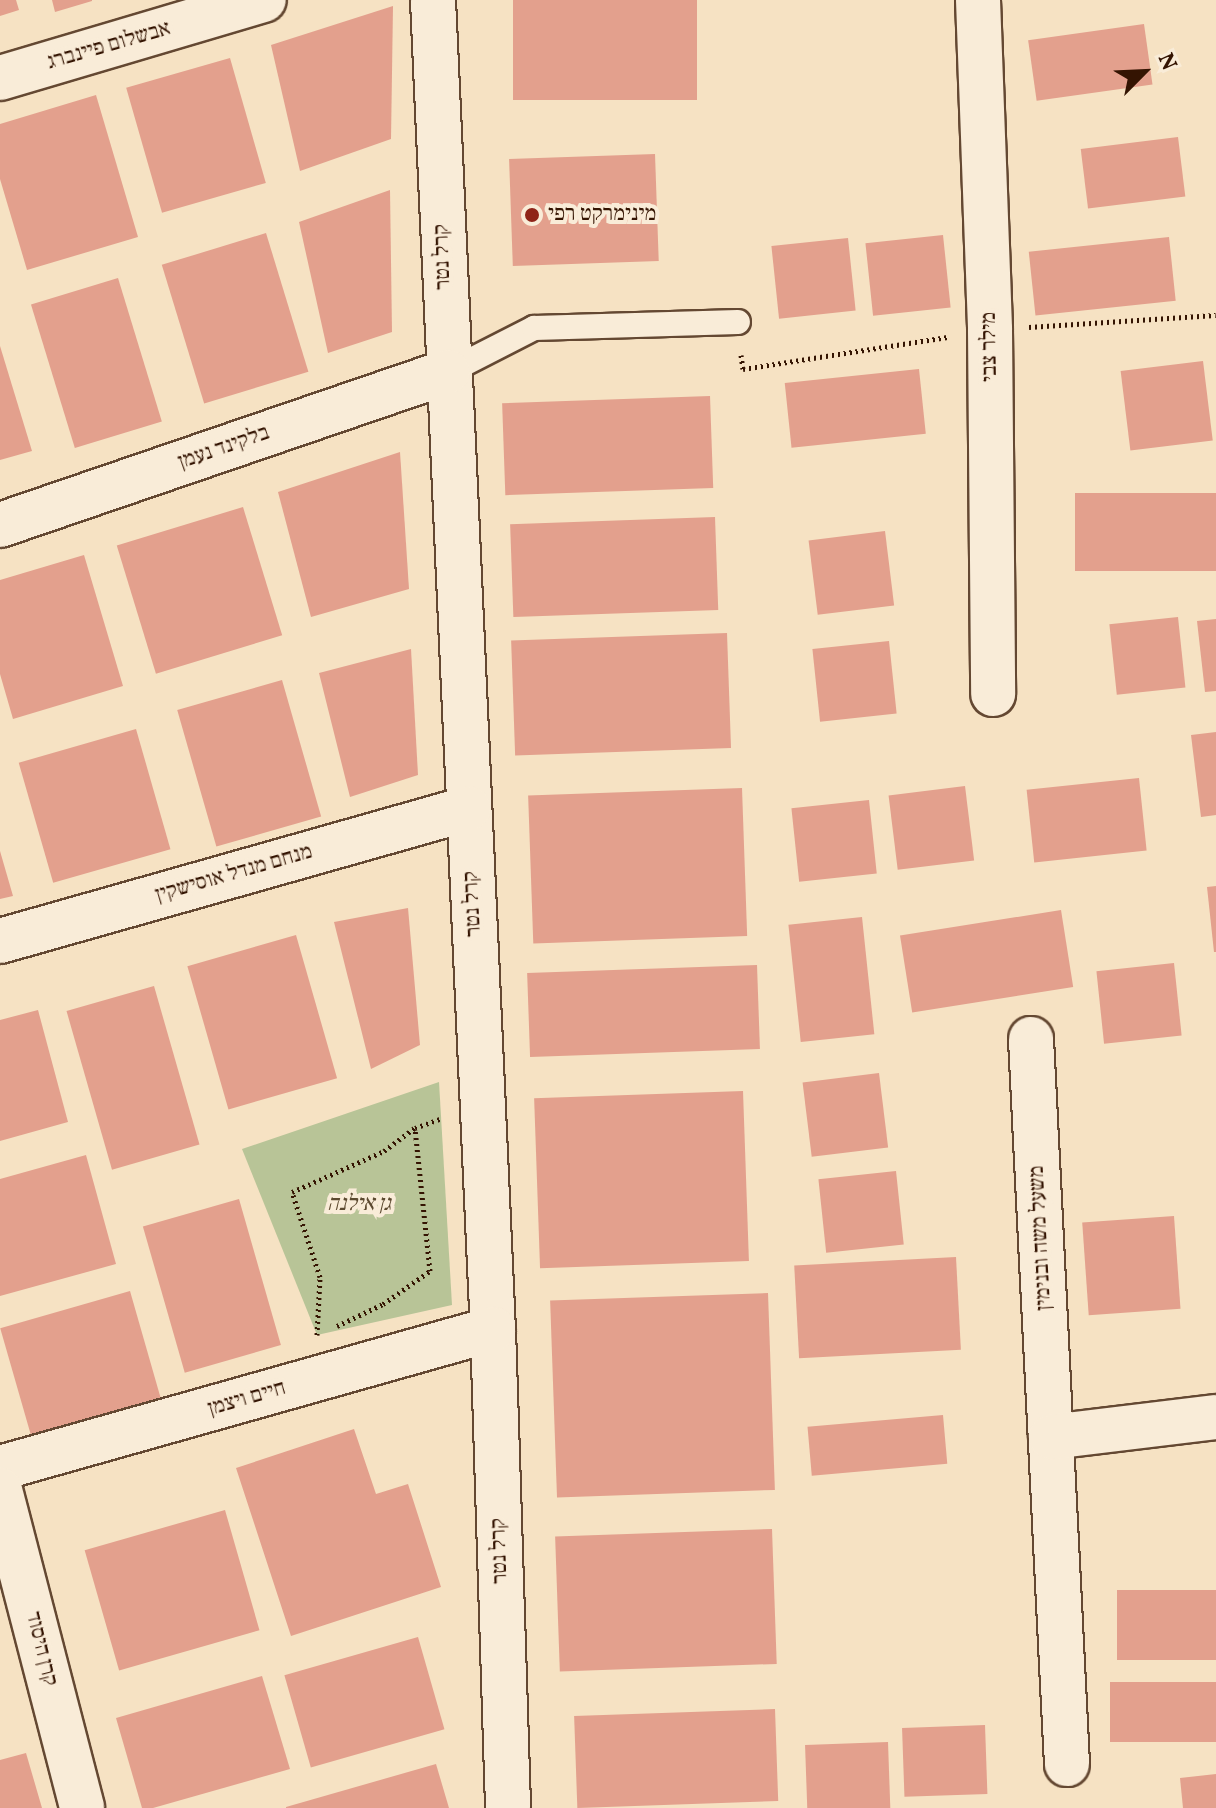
<!DOCTYPE html>
<meta charset="utf-8">
<style>
body{margin:0}
#map{position:relative;width:1216px;height:1808px;overflow:hidden;background:#f6e2c3;font-family:Vollkorn,"Frank Ruhl Libre",serif}
div>[style]{position:absolute}
.green>*{inset:0;background:#b8c497}
.building>*{inset:0;background:#e3a08d;transform-origin:0 0}
.path>*{height:5px;margin-top:-2.5px;transform-origin:0;background:repeating-linear-gradient(90deg,#341402 0 2px,transparent 0 6px)}
.roads{filter:drop-shadow(2px 0 #644832) drop-shadow(-2px 0 #644832) drop-shadow(0 2px #644832) drop-shadow(0 -2px #644832)}
.lane>*{height:24px;margin:-12px;padding:0 12px;transform-origin:12px;border-radius:12px;background:#f9ecd8}
.street>*{height:44px;margin:-22px;padding:0 22px;transform-origin:22px;border-radius:22px;background:#f9ecd8}
.dots>*{width:22px;height:22px;translate:-50% -50%;box-sizing:border-box;border:4px solid #f9ecd8;border-radius:50%}
span{translate:-50% -50%;white-space:nowrap;text-align:center;line-height:1.15;-webkit-text-stroke:8px #f9ecd8;paint-order:stroke}
.street-label{font-size:22px;color:#341402}
.poi-label{font-size:22px;color:#341402}
.left{translate:0 -50%;text-align:left}
.park-label{font-size:22px;color:#5c492f;font-style:italic}
.north{position:absolute;left:1104px;top:32px;width:80px;height:80px;-webkit-text-stroke:6px #f9ecd8;paint-order:stroke;rotate:66deg;font-size:22px;font-weight:700;line-height:32px;text-align:center;color:#341402}
.north::after{content:'';display:block;margin:auto;width:28px;height:36px;background:#341402;clip-path:polygon(50% 0,100% 100%,50% 72%,0 100%)}
</style>
<div id="map">
<div class="green">
<i style="clip-path:polygon(439px 1082px,452px 1305px,317px 1335px,242px 1149px)"></i>
</div>
<div class="building">
<i style="clip-path:polygon(0 0,16px 0,19px 10px,0 16px)"></i>
<i style="clip-path:polygon(52px 0,92px 0,92px 1px,55px 12px)"></i>
<i style="left:513px;top:0;width:184px;height:100px"></i>
<i style="clip-path:polygon(393px 6px,391px 139px,300px 171px,271px 45px)"></i>
<i style="left:1144px;top:24px;width:61px;height:117px;rotate:82deg"></i>
<i style="left:230px;top:58px;width:130px;height:108px;rotate:74deg"></i>
<i style="clip-path:polygon(96px 95px,138px 237px,27px 270px,0 179px,0 124px)"></i>
<i style="left:1178px;top:137px;width:60px;height:98px;rotate:83deg"></i>
<i style="left:655px;top:154px;width:107px;height:146px;rotate:88deg"></i>
<i style="clip-path:polygon(390px 190px,392px 332px,328px 353px,299px 222px)"></i>
<i style="left:266px;top:233px;width:145px;height:109px;rotate:73deg"></i>
<i style="left:943px;top:235px;width:73px;height:78px;rotate:84deg"></i>
<i style="left:1169px;top:237px;width:64px;height:141px;rotate:84deg"></i>
<i style="left:848px;top:238px;width:73px;height:77px;rotate:84deg"></i>
<i style="left:118px;top:278px;width:150px;height:91px;rotate:73deg"></i>
<i style="clip-path:polygon(0 346px,32px 451px,0 460px)"></i>
<i style="left:1203px;top:361px;width:80px;height:83px;rotate:83deg"></i>
<i style="left:919px;top:369px;width:65px;height:135px;rotate:84deg"></i>
<i style="left:710px;top:396px;width:92px;height:208px;rotate:88deg"></i>
<i style="clip-path:polygon(400px 452px,409px 589px,311px 617px,278px 492px)"></i>
<i style="left:1216px;top:493px;width:78px;height:141px;rotate:90deg"></i>
<i style="left:243px;top:507px;width:134px;height:132px;rotate:73deg"></i>
<i style="left:715px;top:517px;width:93px;height:205px;rotate:88deg"></i>
<i style="left:885px;top:531px;width:75px;height:77px;rotate:83deg"></i>
<i style="clip-path:polygon(84px 555px,123px 686px,13px 719px,0 674px,0 580px)"></i>
<i style="left:1178px;top:617px;width:71px;height:69px;rotate:84deg"></i>
<i style="clip-path:polygon(1216px 619px,1216px 691px,1205px 692px,1197px 621px)"></i>
<i style="left:727px;top:633px;width:115px;height:216px;rotate:88deg"></i>
<i style="left:889px;top:641px;width:73px;height:77px;rotate:84deg"></i>
<i style="clip-path:polygon(411px 649px,418px 775px,350px 797px,319px 673px)"></i>
<i style="left:282px;top:680px;width:142px;height:109px;rotate:74deg"></i>
<i style="left:136px;top:729px;width:125px;height:122px;rotate:74deg"></i>
<i style="clip-path:polygon(1216px 732px,1216px 815px,1201px 817px,1191px 735px)"></i>
<i style="left:1139px;top:778px;width:73px;height:113px;rotate:84deg"></i>
<i style="left:965px;top:786px;width:75px;height:77px;rotate:83deg"></i>
<i style="left:742px;top:788px;width:148px;height:214px;rotate:88deg"></i>
<i style="left:869px;top:800px;width:74px;height:78px;rotate:84deg"></i>
<i style="clip-path:polygon(0 851px,13px 896px,0 899px)"></i>
<i style="clip-path:polygon(1216px 886px,1216px 952px,1214px 952px,1207px 887px)"></i>
<i style="clip-path:polygon(408px 908px,420px 1045px,371px 1069px,334px 922px)"></i>
<i style="left:1061px;top:910px;width:78px;height:163px;rotate:81deg"></i>
<i style="left:862px;top:917px;width:118px;height:74px;rotate:84deg"></i>
<i style="left:296px;top:935px;width:149px;height:113px;rotate:74deg"></i>
<i style="left:1174px;top:963px;width:73px;height:78px;rotate:84deg"></i>
<i style="left:757px;top:965px;width:84px;height:230px;rotate:88deg"></i>
<i style="left:154px;top:986px;width:165px;height:91px;rotate:74deg"></i>
<i style="clip-path:polygon(38px 1010px,68px 1122px,0 1141px,0 1020px)"></i>
<i style="left:879px;top:1073px;width:75px;height:77px;rotate:83deg"></i>
<i style="left:743px;top:1091px;width:170px;height:209px;rotate:88deg"></i>
<i style="clip-path:polygon(86px 1155px,116px 1264px,0 1296px,0 1179px)"></i>
<i style="left:896px;top:1171px;width:74px;height:78px;rotate:84deg"></i>
<i style="left:239px;top:1199px;width:152px;height:100px;rotate:74deg"></i>
<i style="left:1174px;top:1216px;width:93px;height:92px;rotate:86deg"></i>
<i style="left:956px;top:1257px;width:93px;height:162px;rotate:87deg"></i>
<i style="left:130px;top:1291px;width:112px;height:135px;rotate:74deg"></i>
<i style="left:768px;top:1293px;width:197px;height:218px;rotate:88deg"></i>
<i style="left:943px;top:1415px;width:49px;height:136px;rotate:85deg"></i>
<i style="clip-path:polygon(354px 1429px,376px 1494px,408px 1484px,441px 1587px,291px 1636px,236px 1468px)"></i>
<i style="left:225px;top:1510px;width:125px;height:146px;rotate:74deg"></i>
<i style="left:772px;top:1529px;width:135px;height:217px;rotate:88deg"></i>
<i style="left:1216px;top:1590px;width:70px;height:99px;rotate:90deg"></i>
<i style="left:418px;top:1637px;width:96px;height:139px;rotate:74deg"></i>
<i style="clip-path:polygon(262px 1676px,290px 1769px,153px 1808px,142px 1808px,116px 1718px)"></i>
<i style="left:1216px;top:1682px;width:60px;height:106px;rotate:90deg"></i>
<i style="left:775px;top:1709px;width:92px;height:201px;rotate:88deg"></i>
<i style="left:985px;top:1725px;width:69px;height:83px;rotate:88deg"></i>
<i style="left:888px;top:1742px;width:66px;height:83px;rotate:88deg"></i>
<i style="clip-path:polygon(26px 1753px,42px 1808px,0 1808px,0 1760px)"></i>
<i style="clip-path:polygon(436px 1764px,449px 1808px,286px 1808px,286px 1807px)"></i>
<i style="clip-path:polygon(1216px 1774px,1216px 1808px,1183px 1808px,1180px 1778px)"></i>
</div>
<div class="path">
<i style="left:1029px;top:327px;width:187px;rotate:-3.7deg"></i>
<i style="left:741px;top:355px;width:14px;rotate:82deg"></i>
<i style="left:743px;top:369px;width:207px;rotate:-8.9deg"></i>
<i style="left:337px;top:1326px;width:51px;rotate:-25.6deg"></i>
<i style="left:383px;top:1304px;width:57px;rotate:-35.1deg"></i>
<i style="left:430px;top:1271px;width:144px;rotate:-96deg"></i>
<i style="left:317px;top:1335px;width:58px;rotate:-87deg"></i>
<i style="left:320px;top:1277px;width:89px;rotate:-108.2deg"></i>
<i style="left:292px;top:1192px;width:101px;rotate:-24deg"></i>
<i style="left:384px;top:1151px;width:39px;rotate:-37deg"></i>
<i style="left:415px;top:1128px;width:27px;rotate:-20deg"></i>
</div>
<div class="roads">
<div class="lane">
<i style="left:448px;top:372px;width:97px;rotate:-27.1deg"></i>
<i style="left:534px;top:328px;width:204px;rotate:-1.7deg"></i>
</div>
<div class="street">
<i style="left:433px;top:0;width:1330px;rotate:87.42deg"></i>
<i style="left:493px;top:1329px;width:479px;rotate:88.2deg"></i>
<i style="left:978px;top:0;width:330px;rotate:87.9deg"></i>
<i style="left:990px;top:330px;width:364px;rotate:89.5deg"></i>
<i style="left:0;top:78px;width:275px;rotate:-16.5deg"></i>
<i style="left:0;top:525px;width:473px;rotate:-18.9deg"></i>
<i style="left:0;top:941px;width:487px;rotate:-15.8deg"></i>
<i style="left:1031px;top:1039px;width:726px;rotate:87.16deg"></i>
<i style="left:1051px;top:1437px;width:166px;rotate:-6.9deg"></i>
<i style="left:0;top:1468px;width:512px;rotate:-15.75deg"></i>
<i style="left:0;top:1490px;width:328px;rotate:75.5deg"></i>
</div>
</div>
<div class="dots">
<i style="left:532px;top:215px;background:#8f2418"></i>
</div>
<div class="street-label">
<span style="left:109px;top:46px;rotate:-16deg">אבשלום פיינברג</span>
<span style="left:443px;top:257px;rotate:-92deg">קרל נטר</span>
<span style="left:990px;top:347px;rotate:-91deg">מילר צבי</span>
<span style="left:224px;top:448px;rotate:-19deg">בלקינד נעמן</span>
<span style="left:234px;top:874px;rotate:-16deg">מנחם מנדל אוסישקין</span>
<span style="left:473px;top:904px;rotate:-93deg">קרל נטר</span>
<span style="left:1041px;top:1238px;rotate:-93deg">משעל משה ובנימין</span>
<span style="left:247px;top:1399px;rotate:-16deg">חיים ויצמן</span>
<span style="left:500px;top:1551px;rotate:-92deg">קרל נטר</span>
<span style="left:41px;top:1649px;rotate:76deg">קרן היסוד</span>
</div>
<div class="poi-label">
<span class="left" style="left:548px;top:215px">מינימרקט רפי</span>
</div>
<div class="park-label">
<span style="left:359px;top:1205px">גן אילנה</span>
</div>
<div class="north">N</div>
</div>
